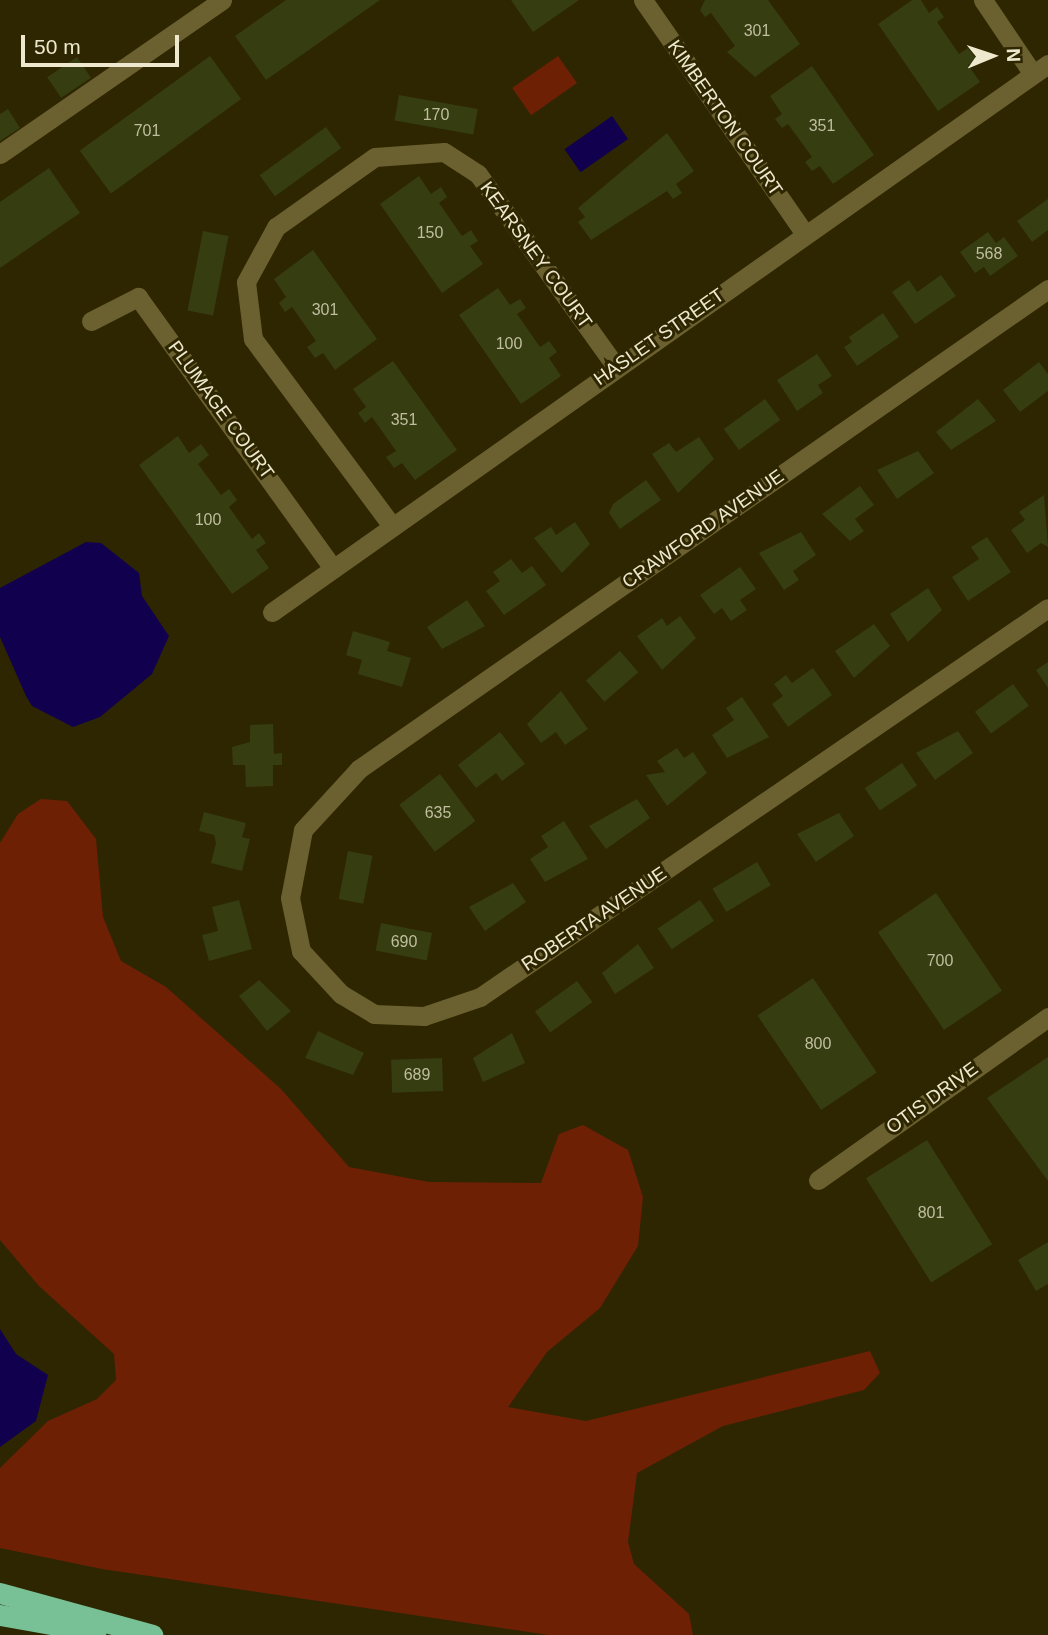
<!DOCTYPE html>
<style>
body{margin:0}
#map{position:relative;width:1048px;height:1635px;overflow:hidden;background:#2e2600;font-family:Arial,sans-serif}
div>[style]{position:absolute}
.green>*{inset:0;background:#6e2005;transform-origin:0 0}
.water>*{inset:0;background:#10004e;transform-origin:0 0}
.building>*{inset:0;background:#363d11;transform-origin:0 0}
.minor>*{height:19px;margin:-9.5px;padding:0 9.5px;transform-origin:9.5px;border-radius:9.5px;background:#6b602f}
.motorway>*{height:21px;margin:-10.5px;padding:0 10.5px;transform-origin:10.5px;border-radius:10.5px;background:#78c095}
span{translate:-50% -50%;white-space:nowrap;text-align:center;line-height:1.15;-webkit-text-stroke:6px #2e2600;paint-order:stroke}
.number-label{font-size:16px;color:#c0be9f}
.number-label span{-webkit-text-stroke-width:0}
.street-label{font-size:19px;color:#eee9ce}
.north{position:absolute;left:957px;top:21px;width:70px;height:70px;-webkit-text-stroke:5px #2e2600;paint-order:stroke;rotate:88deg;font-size:19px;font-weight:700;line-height:28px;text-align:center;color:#eee9ce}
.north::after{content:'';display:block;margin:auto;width:24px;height:32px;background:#eee9ce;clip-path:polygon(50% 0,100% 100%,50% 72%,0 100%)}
.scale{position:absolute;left:21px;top:35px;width:158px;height:32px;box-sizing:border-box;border:4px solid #eee9ce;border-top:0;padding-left:9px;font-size:21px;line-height:24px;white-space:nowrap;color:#eee9ce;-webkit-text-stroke:5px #2e2600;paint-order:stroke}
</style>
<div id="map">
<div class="green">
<i style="left:558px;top:56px;width:33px;height:56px;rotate:55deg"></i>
<i style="clip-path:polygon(41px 799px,67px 801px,96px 839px,103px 917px,121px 961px,166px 987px,281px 1089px,349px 1167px,429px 1182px,541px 1183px,559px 1134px,583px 1125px,628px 1150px,643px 1197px,638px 1246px,600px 1308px,547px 1352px,508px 1407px,586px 1421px,870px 1351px,880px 1373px,864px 1390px,723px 1426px,637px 1473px,628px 1542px,634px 1564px,689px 1614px,693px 1635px,549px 1635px,102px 1569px,0 1548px,0 1468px,48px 1421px,97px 1399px,116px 1380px,114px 1354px,39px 1286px,0 1240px,0 843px,18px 814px)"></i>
</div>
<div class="water">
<i style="left:612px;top:116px;width:28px;height:58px;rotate:55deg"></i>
<i style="clip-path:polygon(86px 542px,101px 543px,139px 573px,142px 596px,169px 636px,152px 674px,100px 717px,73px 727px,32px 706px,26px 696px,0 637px,0 588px)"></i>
<i style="clip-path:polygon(0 1329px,16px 1354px,48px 1375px,36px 1421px,0 1447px)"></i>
</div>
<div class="building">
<i style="clip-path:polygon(286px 0,380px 0,266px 80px,235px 36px)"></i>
<i style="clip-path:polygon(511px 0,579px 0,533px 32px)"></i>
<i style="clip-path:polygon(705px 0,768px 0,800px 44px,755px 77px,727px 52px,735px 46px,711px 13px,705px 17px,700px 10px)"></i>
<i style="clip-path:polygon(912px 0,921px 0,929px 13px,937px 7px,944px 17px,937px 22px,959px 54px,968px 48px,977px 60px,968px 65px,980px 82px,938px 111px,878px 24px)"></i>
<i style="left:210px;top:56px;width:53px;height:161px;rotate:54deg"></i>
<i style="left:77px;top:57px;width:25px;height:36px;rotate:56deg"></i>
<i style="clip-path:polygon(812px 66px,874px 155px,833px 184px,820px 166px,812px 171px,805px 162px,812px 157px,788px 124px,782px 128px,775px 119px,782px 114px,770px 96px)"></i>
<i style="left:399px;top:95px;width:80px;height:26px;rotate:10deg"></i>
<i style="clip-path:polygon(8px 109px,20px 128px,0 141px,0 114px)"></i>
<i style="left:326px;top:127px;width:26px;height:82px;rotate:54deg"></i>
<i style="clip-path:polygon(667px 133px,694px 171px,676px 184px,682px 193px,673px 199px,667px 191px,591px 240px,578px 222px,585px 217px,578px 208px)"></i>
<i style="clip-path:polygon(49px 168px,80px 213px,0 268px,0 202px)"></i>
<i style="clip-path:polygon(419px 176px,431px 194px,441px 187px,447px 197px,439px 203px,462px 236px,471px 230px,478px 241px,470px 246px,483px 264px,442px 293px,380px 204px)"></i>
<i style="clip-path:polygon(1048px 199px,1048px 230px,1032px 242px,1017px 221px)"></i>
<i style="left:203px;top:231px;width:26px;height:81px;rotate:11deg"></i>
<i style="clip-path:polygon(988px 232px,996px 243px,1004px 237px,1018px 256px,990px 276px,984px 267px,975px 273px,960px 252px)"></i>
<i style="clip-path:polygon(313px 250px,377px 339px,335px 370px,323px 353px,315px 358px,307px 347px,316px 341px,292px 307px,285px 312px,279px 303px,286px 297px,274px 279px)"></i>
<i style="clip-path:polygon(941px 275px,956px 296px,915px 324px,892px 292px,909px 280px,917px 292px)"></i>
<i style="clip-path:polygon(498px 288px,510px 305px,520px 299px,526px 308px,517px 314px,540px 347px,549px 341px,557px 352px,549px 358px,561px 376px,521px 404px,459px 315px)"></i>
<i style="clip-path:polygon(883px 313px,899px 337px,857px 366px,844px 347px,852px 342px,849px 337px)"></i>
<i style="clip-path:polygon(817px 354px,832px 376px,818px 385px,823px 393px,797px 411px,777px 380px)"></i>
<i style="clip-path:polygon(393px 361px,457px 450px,415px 480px,402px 463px,394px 468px,386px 457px,396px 451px,372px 417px,365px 423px,358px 413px,366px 407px,353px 389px)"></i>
<i style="clip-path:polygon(1039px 362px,1048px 374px,1048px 391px,1020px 412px,1003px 390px)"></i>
<i style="left:765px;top:399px;width:26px;height:51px;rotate:54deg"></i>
<i style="clip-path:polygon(978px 399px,996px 421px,951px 450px,936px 432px)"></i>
<i style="clip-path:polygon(178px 436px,189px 453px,201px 444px,209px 455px,198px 464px,221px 495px,229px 489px,237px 500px,229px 507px,252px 539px,259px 533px,266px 543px,256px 550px,269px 568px,232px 594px,139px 465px)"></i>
<i style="clip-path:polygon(699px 437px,714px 459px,678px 493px,652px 454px,669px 443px,676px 452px)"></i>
<i style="clip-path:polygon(918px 451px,934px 473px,897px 499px,877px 470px)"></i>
<i style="clip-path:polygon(646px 480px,661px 500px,620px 529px,609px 513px,613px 504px)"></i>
<i style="clip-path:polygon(860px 486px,874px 505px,855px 519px,864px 531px,850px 541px,822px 514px)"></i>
<i style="clip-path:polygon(1044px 495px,1048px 547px,1041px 543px,1027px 553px,1011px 530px,1025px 520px,1019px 512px)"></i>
<i style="clip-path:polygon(575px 522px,590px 544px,562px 573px,534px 538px,551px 527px,556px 535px)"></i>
<i style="clip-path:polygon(801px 532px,816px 555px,793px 571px,799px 580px,784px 590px,759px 553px)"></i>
<i style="clip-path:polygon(987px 537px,1011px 572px,968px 601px,952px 577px,979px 559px,971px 547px)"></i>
<i style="clip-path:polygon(511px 559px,522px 573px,532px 566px,546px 585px,504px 615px,486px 591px,500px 581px,493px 572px)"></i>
<i style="clip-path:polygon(740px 567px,756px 589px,740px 600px,747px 610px,731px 621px,722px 608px,714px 614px,700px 595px)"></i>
<i style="clip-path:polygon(928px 588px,942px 610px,908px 642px,890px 614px)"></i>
<i style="clip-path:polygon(467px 600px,485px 626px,442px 649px,427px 627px)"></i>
<i style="clip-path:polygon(680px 616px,696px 638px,662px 670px,637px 636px,662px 618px,667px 626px)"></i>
<i style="clip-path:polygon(874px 624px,890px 646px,854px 678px,835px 651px)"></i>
<i style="clip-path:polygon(353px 631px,390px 642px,387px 651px,411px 658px,402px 687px,358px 674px,362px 660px,346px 655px)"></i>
<i style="left:620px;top:651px;width:28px;height:45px;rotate:49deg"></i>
<i style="clip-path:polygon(1048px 662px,1048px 688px,1036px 670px)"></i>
<i style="clip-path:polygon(813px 668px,832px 695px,788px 727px,772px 704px,783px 696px,774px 684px,786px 675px,792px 683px)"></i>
<i style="left:1013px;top:684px;width:27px;height:47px;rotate:54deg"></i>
<i style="clip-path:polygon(561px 691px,588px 729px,565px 745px,556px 732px,541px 743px,527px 724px)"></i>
<i style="clip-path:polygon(742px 697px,769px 737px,727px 758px,712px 735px,734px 720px,726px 708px)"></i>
<i style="clip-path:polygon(273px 724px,274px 754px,282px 753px,282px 765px,273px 765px,273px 786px,246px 787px,245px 765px,233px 765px,232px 747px,250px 742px,250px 725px)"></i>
<i style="clip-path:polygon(958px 731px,973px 753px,935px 780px,916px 753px)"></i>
<i style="clip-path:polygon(500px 732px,525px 764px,502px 781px,496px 773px,476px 788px,458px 765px)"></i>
<i style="clip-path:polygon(677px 748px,684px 758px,693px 752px,707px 773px,667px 806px,646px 775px,665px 772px,657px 761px)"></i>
<i style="left:902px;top:763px;width:27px;height:45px;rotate:56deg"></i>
<i style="left:440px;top:774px;width:59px;height:51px;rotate:53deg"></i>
<i style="clip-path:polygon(637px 799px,650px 818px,606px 849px,589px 826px)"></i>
<i style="clip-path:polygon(204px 812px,246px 823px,242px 837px,250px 839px,242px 871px,211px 863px,216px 843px,214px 835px,199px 831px)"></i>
<i style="clip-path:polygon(839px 813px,854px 836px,816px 862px,797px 834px)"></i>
<i style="clip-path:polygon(564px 821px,588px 859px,545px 882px,530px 859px,548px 847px,541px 836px)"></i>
<i style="left:348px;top:851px;width:25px;height:49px;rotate:11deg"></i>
<i style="left:757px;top:862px;width:27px;height:52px;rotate:59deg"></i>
<i style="clip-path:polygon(513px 883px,526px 902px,485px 931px,469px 907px)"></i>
<i style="left:936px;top:893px;width:118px;height:70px;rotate:56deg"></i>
<i style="clip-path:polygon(239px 900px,252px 949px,209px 961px,202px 935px,218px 931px,212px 907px)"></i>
<i style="left:700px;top:900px;width:25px;height:51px;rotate:56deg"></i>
<i style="left:381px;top:923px;width:52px;height:28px;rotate:11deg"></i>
<i style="clip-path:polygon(638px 944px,654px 968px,615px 994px,602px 973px)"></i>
<i style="left:813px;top:978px;width:114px;height:67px;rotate:56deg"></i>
<i style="clip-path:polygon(259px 980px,291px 1011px,267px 1031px,239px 996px)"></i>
<i style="left:577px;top:981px;width:26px;height:52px;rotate:54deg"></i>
<i style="clip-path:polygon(318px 1031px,364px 1053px,353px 1075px,305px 1058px)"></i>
<i style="clip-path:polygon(512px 1033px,525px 1063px,483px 1082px,473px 1058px)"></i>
<i style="clip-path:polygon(1048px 1057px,1048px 1181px,987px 1098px)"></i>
<i style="left:442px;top:1058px;width:33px;height:51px;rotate:88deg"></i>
<i style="left:927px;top:1140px;width:123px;height:72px;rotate:58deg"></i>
<i style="clip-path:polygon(1048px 1242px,1048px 1284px,1036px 1291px,1018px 1260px)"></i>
</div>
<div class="minor">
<i style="left:643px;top:0;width:285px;rotate:55.3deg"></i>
<i style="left:983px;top:0;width:89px;rotate:56deg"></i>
<i style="left:0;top:154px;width:270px;rotate:-34.7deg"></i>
<i style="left:1048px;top:289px;width:840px;rotate:145.14deg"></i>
<i style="left:359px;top:769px;width:83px;rotate:132.6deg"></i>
<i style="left:303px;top:830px;width:69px;rotate:100.8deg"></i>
<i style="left:290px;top:898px;width:54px;rotate:78.3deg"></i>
<i style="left:301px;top:951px;width:59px;rotate:47.1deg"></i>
<i style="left:341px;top:994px;width:39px;rotate:31deg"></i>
<i style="left:374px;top:1014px;width:50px;rotate:2.3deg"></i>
<i style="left:424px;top:1016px;width:59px;rotate:-18.7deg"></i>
<i style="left:480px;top:997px;width:688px;rotate:-34.41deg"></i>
<i style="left:91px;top:321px;width:53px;rotate:-27.1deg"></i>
<i style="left:138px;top:297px;width:334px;rotate:54.3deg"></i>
<i style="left:392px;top:526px;width:233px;rotate:-126.6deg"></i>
<i style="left:253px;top:339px;width:57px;rotate:-97deg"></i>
<i style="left:246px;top:282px;width:63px;rotate:-61.4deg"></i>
<i style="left:276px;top:227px;width:121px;rotate:-35.3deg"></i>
<i style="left:375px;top:157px;width:69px;rotate:-4.1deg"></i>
<i style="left:444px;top:152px;width:40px;rotate:32.9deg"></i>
<i style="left:478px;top:174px;width:237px;rotate:54.4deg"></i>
<i style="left:272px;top:612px;width:950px;rotate:-35.23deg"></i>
<i style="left:818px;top:1180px;width:282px;rotate:-35.3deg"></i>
</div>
<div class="motorway">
<i style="left:0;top:1593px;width:158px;rotate:15.4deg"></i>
<i style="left:0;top:1615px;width:97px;rotate:10deg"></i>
</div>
<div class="number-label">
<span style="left:757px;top:31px">301</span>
<span style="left:436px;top:115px">170</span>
<span style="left:822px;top:126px">351</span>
<span style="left:147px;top:131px">701</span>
<span style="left:430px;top:233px">150</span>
<span style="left:989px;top:254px">568</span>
<span style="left:325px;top:310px">301</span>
<span style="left:509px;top:344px">100</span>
<span style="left:404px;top:420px">351</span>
<span style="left:208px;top:520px">100</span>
<span style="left:438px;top:813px">635</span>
<span style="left:404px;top:942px">690</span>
<span style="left:940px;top:961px">700</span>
<span style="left:818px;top:1044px">800</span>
<span style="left:417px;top:1075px">689</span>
<span style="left:931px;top:1213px">801</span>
</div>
<div class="street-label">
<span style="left:725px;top:118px;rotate:55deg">KIMBERTON COURT</span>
<span style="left:536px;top:255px;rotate:54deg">KEARSNEY COURT</span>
<span style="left:659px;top:337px;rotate:-35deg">HASLET STREET</span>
<span style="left:221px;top:410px;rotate:54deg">PLUMAGE COURT</span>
<span style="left:703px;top:529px;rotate:-35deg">CRAWFORD AVENUE</span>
<span style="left:594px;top:919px;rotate:-34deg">ROBERTA AVENUE</span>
<span style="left:932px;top:1098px;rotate:-36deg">OTIS DRIVE</span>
</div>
<div class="north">N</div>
<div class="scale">50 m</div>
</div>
